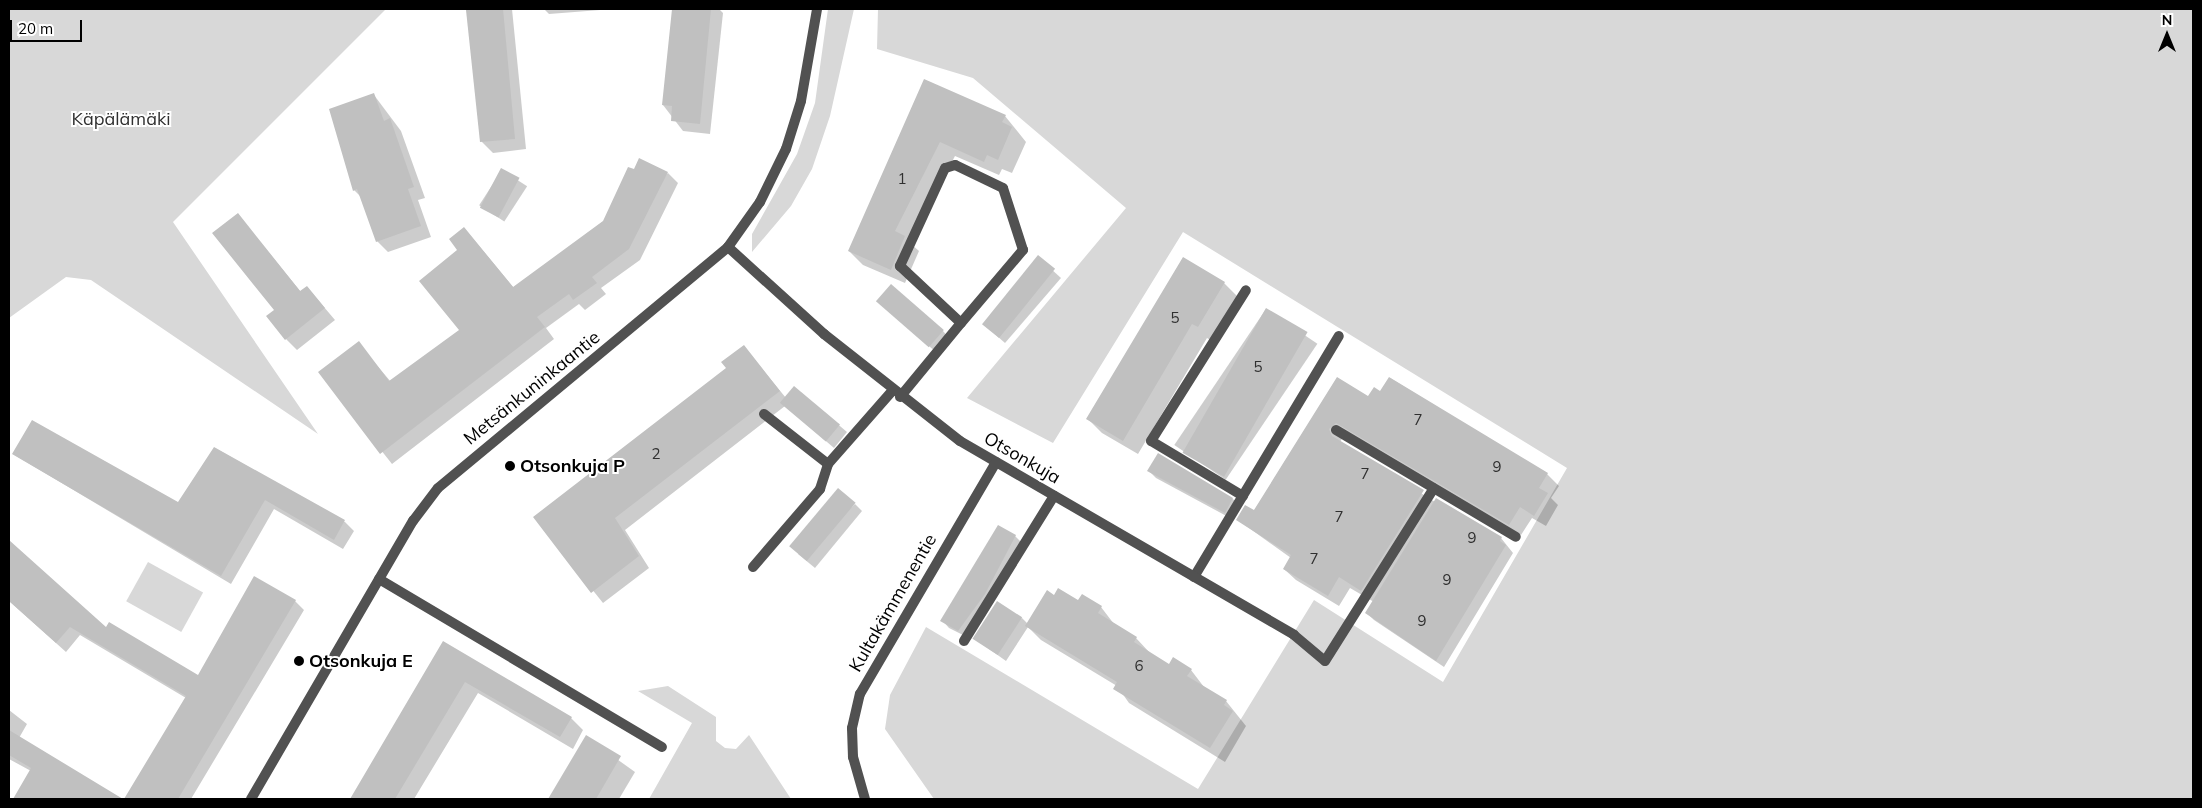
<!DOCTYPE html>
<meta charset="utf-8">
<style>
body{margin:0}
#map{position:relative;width:2202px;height:808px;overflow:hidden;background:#fff;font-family:Mulish,sans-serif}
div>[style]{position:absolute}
.green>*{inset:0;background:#d8d8d8;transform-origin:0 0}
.shadow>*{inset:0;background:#0003;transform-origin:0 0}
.building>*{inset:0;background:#c0c0c0;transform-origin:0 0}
.service>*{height:10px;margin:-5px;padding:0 5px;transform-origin:5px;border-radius:5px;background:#515151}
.minor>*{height:10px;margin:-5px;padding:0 5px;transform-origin:5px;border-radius:5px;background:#515151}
.dots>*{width:14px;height:14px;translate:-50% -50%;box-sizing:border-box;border:2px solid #fff;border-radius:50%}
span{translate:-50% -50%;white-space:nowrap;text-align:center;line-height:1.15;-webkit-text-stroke:4px #fff;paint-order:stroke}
.number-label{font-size:15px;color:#303030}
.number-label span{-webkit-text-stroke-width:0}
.park-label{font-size:18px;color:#2f2f2f}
.street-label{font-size:18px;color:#000}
.poi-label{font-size:18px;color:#000;font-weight:700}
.left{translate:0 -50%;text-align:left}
.frame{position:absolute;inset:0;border:10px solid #000;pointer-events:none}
.north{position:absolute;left:2142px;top:10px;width:50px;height:50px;-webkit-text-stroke:4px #fff;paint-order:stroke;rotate:0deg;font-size:14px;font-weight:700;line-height:20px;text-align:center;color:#000}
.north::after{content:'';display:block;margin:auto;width:18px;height:22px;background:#000;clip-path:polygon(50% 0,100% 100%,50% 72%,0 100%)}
.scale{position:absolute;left:10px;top:20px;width:72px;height:22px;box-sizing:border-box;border:2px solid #000;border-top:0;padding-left:6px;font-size:15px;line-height:18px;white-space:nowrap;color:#000;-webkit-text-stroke:4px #fff;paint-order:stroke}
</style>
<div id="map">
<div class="green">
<i style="clip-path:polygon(9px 9px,386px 9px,173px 222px,318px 434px,91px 280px,66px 277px,9px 318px)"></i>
<i style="clip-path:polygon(828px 9px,854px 9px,830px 116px,812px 169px,791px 206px,752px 252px,752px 234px,797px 154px,815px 103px)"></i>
<i style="clip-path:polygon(878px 9px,2193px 9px,2193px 799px,934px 799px,885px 729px,890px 695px,926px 627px,1198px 789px,1314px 600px,1443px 682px,1567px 468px,1183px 232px,1053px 443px,967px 398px,1126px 208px,973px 78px,877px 49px)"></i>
<i style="left:148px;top:562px;width:63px;height:45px;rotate:29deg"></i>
<i style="clip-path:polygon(668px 686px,716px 717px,716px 741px,725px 748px,736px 749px,749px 735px,791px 799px,649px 799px,692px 723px,638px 691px)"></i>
</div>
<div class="shadow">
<i style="clip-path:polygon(467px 9px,512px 9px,526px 149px,493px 153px,482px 142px)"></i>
<i style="clip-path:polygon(544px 9px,613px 9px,549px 14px)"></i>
<i style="clip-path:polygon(673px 9px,719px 9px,723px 13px,710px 134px,683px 131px,663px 105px)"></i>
<i style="clip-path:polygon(925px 80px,1005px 116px,1026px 142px,1012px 173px,1002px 169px,999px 175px,955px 156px,910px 243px,919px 251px,905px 283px,863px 265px,849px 251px)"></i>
<i style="clip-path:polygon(374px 95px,401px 131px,425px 198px,418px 200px,431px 237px,388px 252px,377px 241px,362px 198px,354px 190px)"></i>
<i style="left:502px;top:170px;width:30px;height:42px;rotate:33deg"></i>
<i style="clip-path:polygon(668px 173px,678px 183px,640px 260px,601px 288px,606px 294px,585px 310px,579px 304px,546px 328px,554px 339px,392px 464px,320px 373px,358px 343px,391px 382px,461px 331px,459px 250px,464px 228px,514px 288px)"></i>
<i style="clip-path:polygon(238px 215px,301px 292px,307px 287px,335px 320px,297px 350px,286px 339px)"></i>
<i style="clip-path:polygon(1038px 257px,1061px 278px,1005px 343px,989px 329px)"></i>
<i style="clip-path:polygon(1224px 283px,1238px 297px,1212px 341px,1207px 338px,1138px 454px,1102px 433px,1088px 419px)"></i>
<i style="clip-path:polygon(885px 308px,943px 331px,950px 339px,937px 353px)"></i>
<i style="left:1266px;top:309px;width:62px;height:164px;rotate:34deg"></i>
<i style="clip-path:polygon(744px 347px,786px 398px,794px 387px,847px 432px,834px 448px,785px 406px,625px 530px,649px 568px,603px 603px,535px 518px,728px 369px)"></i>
<i style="clip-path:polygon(1337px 378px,1369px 398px,1381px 393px,1390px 378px,1547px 474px,1559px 486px,1551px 498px,1558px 505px,1546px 526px,1532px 518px,1521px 535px,1345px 434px,1340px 442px,1435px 502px,1501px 538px,1513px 553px,1444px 667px,1374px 620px,1367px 613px,1374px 602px,1350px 588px,1339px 606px,1296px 580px,1284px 569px,1291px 558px,1238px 520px,1254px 511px)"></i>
<i style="clip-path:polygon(215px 448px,345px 522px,354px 531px,343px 549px,274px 509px,231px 584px,13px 454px,179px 504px)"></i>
<i style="clip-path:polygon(1158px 455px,1233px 499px,1240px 507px,1232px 519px,1156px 478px,1149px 471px)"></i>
<i style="clip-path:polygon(855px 504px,862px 511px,815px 568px,798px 554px)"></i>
<i style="clip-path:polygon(1015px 536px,1023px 544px,969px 638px,949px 628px,942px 620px)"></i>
<i style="clip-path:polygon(9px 542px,107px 629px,198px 676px,295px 601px,304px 610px,191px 799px,125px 799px,186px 698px,80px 635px,66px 652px,9px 601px)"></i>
<i style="clip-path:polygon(1054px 597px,1101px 607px,1114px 624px,1136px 638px,1150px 653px,1169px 666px,1191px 670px,1204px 687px,1226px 701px,1246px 726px,1225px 762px,1129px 703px,1117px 686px,1041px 640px,1028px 627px,1006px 661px,975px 639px,1022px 618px,1028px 624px)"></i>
<i style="clip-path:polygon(444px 643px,571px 718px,583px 730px,573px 749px,478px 693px,414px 799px,351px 799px)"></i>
<i style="clip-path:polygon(9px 710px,27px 724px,19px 738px,121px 799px,14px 799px,31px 771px,9px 759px)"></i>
<i style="clip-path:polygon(586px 737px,635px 772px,619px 799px,550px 799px)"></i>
</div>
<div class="building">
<i style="clip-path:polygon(482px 9px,503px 9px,515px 139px,480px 142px,466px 10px)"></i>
<i style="clip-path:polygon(672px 9px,711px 9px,700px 124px,671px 121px,672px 106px,662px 105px)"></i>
<i style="clip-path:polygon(924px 79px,1006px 115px,1002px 122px,1012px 127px,998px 160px,987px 155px,984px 162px,940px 142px,895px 231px,905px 236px,891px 270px,848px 251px)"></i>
<i style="clip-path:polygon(374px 93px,384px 121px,390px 118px,414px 187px,408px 189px,421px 226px,376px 242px,357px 189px,353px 191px,329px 109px)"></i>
<i style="clip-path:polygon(639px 158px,668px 172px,629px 249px,592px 277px,597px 283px,573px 300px,569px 294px,537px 317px,545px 327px,380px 454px,318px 372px,359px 341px,389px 381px,459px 330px,419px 281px,457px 250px,449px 239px,464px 227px,513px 287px,603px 221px,628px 167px,634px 169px)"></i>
<i style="left:501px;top:168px;width:21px;height:45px;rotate:28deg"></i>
<i style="clip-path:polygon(238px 213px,300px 291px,307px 286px,325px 308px,285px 340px,266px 316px,274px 310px,212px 233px)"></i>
<i style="left:1038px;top:255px;width:22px;height:89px;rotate:39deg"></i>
<i style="clip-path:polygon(1183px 257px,1225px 282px,1198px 327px,1192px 324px,1123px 441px,1086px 419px)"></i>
<i style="left:891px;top:284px;width:70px;height:23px;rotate:41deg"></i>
<i style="left:1266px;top:308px;width:48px;height:167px;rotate:30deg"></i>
<i style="clip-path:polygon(744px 345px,780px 391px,615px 518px,639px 556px,591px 593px,533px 517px,726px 368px,721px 362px)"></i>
<i style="clip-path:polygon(1337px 377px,1368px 396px,1374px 387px,1380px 391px,1389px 377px,1548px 473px,1539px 488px,1548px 493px,1534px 516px,1520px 507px,1509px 525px,1336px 423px,1329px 429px,1332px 436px,1424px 490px,1361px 591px,1339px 577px,1328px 596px,1283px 569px,1291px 555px,1236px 520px,1245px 505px,1254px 510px)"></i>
<i style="left:794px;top:386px;width:60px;height:22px;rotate:40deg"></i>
<i style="clip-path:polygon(32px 420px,178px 502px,214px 447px,345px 520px,334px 540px,265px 500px,221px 576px,12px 454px)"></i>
<i style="clip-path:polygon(1158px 453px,1233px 498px,1225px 513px,1147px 471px)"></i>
<i style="left:838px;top:488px;width:23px;height:76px;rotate:40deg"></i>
<i style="clip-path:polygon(1436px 498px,1502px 537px,1500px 541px,1506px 545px,1436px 661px,1365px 613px)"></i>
<i style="clip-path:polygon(998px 525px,1016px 535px,985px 594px,958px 631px,940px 621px)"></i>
<i style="clip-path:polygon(9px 540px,106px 627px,109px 622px,198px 675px,254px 576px,296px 600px,178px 799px,124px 799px,186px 696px,70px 627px,56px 643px,9px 601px)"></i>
<i style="clip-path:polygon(1058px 588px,1078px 600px,1082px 594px,1102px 606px,1098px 613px,1137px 637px,1134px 642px,1169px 664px,1173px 657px,1192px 669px,1187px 676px,1227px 700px,1224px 705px,1233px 711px,1210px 748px,1113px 689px,1117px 682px,1025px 626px,1047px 590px,1054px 595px)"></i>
<i style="left:997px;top:601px;width:30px;height:45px;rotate:33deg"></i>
<i style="clip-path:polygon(443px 641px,572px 717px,560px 737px,465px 682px,395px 799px,350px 799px)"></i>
<i style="clip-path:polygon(9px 730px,123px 799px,13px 799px,31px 768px,9px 755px)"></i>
<i style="clip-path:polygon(586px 735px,621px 756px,596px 799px,548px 799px)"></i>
</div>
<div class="service">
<i style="left:900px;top:397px;width:96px;rotate:-50.5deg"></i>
<i style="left:961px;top:323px;width:96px;rotate:-49.7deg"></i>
<i style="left:1023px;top:250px;width:65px;rotate:-107.9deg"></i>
<i style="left:1003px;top:188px;width:53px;rotate:-154.4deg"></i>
<i style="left:955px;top:165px;width:10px;rotate:163deg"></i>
<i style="left:945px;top:168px;width:108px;rotate:114.7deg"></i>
<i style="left:900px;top:266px;width:83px;rotate:43.1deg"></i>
<i style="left:764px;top:414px;width:81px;rotate:38deg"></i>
<i style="left:1336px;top:430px;width:209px;rotate:30.7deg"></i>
<i style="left:1243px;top:496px;width:107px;rotate:-149.1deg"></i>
<i style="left:1151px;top:441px;width:178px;rotate:-57.8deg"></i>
<i style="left:753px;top:567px;width:103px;rotate:-49.3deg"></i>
<i style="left:820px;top:489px;width:26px;rotate:-72deg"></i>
<i style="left:828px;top:464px;width:98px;rotate:-48.7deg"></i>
<i style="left:1194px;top:577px;width:281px;rotate:-59deg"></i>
<i style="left:379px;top:579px;width:329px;rotate:30.7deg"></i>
<i style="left:964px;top:641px;width:171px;rotate:-58.2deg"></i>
<i style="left:1325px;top:661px;width:204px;rotate:-57.8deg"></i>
</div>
<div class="minor">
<i style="left:728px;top:247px;width:130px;rotate:42.2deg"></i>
<i style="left:824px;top:334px;width:173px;rotate:38.2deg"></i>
<i style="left:960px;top:441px;width:386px;rotate:30.1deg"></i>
<i style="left:1294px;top:635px;width:40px;rotate:40deg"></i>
<i style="left:251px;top:799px;width:322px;rotate:-59.8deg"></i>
<i style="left:413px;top:521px;width:41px;rotate:-52.9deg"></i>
<i style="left:438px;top:488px;width:377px;rotate:-39.7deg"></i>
<i style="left:728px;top:247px;width:55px;rotate:-54.6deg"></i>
<i style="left:760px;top:202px;width:59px;rotate:-63.9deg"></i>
<i style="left:786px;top:149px;width:50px;rotate:-72.6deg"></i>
<i style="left:801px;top:101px;width:93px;rotate:-80.1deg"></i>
<i style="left:865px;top:799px;width:44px;rotate:-105.9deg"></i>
<i style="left:853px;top:757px;width:29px;rotate:-92deg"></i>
<i style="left:852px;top:728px;width:35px;rotate:-77deg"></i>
<i style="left:860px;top:694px;width:269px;rotate:-59.6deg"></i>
</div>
<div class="dots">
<i style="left:510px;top:466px;background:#000"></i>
<i style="left:299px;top:661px;background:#000"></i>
</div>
<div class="number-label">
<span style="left:902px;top:179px">1</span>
<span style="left:1175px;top:318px">5</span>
<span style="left:1258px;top:367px">5</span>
<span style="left:1418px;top:420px">7</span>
<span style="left:656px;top:454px">2</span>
<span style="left:1497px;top:467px">9</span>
<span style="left:1365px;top:474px">7</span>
<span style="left:1339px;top:517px">7</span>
<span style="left:1472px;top:538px">9</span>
<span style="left:1314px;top:559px">7</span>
<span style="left:1447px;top:580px">9</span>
<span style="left:1422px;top:621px">9</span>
<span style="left:1139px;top:666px">6</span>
</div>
<div class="park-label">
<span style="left:121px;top:119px">Käpälämäki</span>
</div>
<div class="street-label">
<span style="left:532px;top:388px;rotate:-39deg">Metsänkuninkaantie</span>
<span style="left:1022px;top:458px;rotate:30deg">Otsonkuja</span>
<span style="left:893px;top:603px;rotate:-60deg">Kultakämmenentie</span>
</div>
<div class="poi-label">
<span class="left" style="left:520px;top:466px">Otsonkuja P</span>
<span class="left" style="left:309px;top:661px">Otsonkuja E</span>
</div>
<div class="frame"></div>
<div class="north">N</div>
<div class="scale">20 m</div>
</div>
